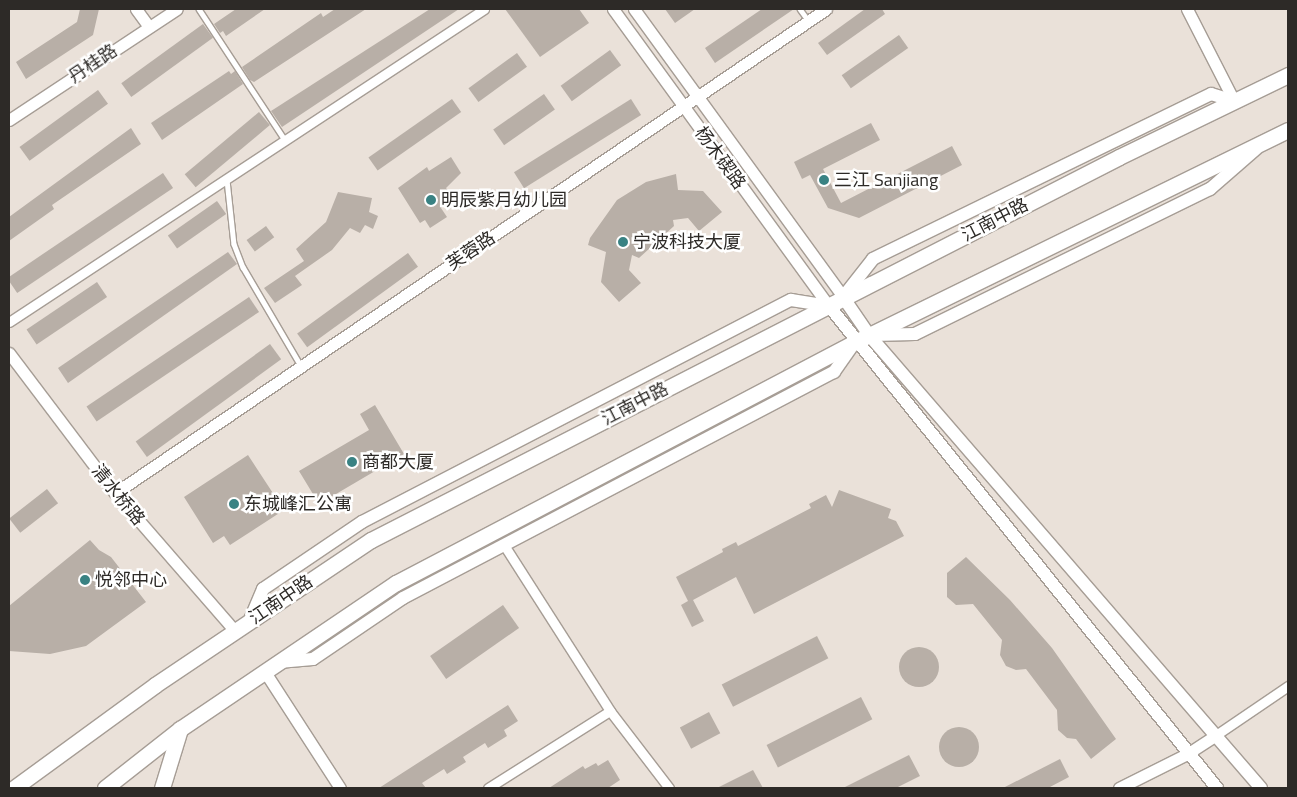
<!DOCTYPE html>
<meta charset="utf-8">
<style>
body{margin:0}
#map{position:relative;width:1297px;height:797px;overflow:hidden;background:#eae1d9;font-family:"Titillium Web","Noto Sans SC",sans-serif}
div>[style]{position:absolute}
.building>*{inset:0;background:#b8afa7;transform-origin:0 0}
.round{border-radius:50%}
.roads{filter:drop-shadow(1px 0 #a69d95) drop-shadow(-1px 0 #a69d95) drop-shadow(0 1px #a69d95) drop-shadow(0 -1px #a69d95)}
.service>*{height:4.5px;margin:-2.25px;padding:0 2.25px;transform-origin:2.25px;border-radius:2.25px;background:#fff}
.minor>*{height:9px;margin:-4.5px;padding:0 4.5px;transform-origin:4.5px;border-radius:4.5px;background:#fff}
.tertiary>*{height:11px;margin:-5.5px;padding:0 5.5px;transform-origin:5.5px;border-radius:5.5px;background:#fff}
.secondary>*{height:12px;margin:-6px;padding:0 6px;transform-origin:6px;border-radius:6px;background:#fff}
.primary>*{height:15px;margin:-7.5px;padding:0 7.5px;transform-origin:7.5px;border-radius:7.5px;background:#fff}
.trunk>*{height:15px;margin:-7.5px;padding:0 7.5px;transform-origin:7.5px;border-radius:7.5px;background:#fff}
.dots>*{width:14px;height:14px;translate:-50% -50%;box-sizing:border-box;border:2px solid #fff;border-radius:50%}
span{translate:-50% -50%;white-space:nowrap;text-align:center;line-height:1.15;-webkit-text-stroke:5px #fff;paint-order:stroke}
.street-label{font-size:18px;color:#2d2a27}
.poi-label{font-size:18px;color:#2d2a27}
.left{translate:0 -50%;text-align:left}
.frame{position:absolute;inset:0;border:10px solid #2d2a27;pointer-events:none}
</style>
<div id="map">
<div class="building">
<i style="clip-path:polygon(80px 9px,99px 9px,93px 35px,26px 79px,16px 62px,77px 22px)"></i>
<i style="clip-path:polygon(236px 9px,265px 9px,226px 36px,223px 31px,220px 33px,214px 24px)"></i>
<i style="clip-path:polygon(335px 9px,366px 9px,254px 82px,250px 80px,242px 67px,321px 13px,323px 17px)"></i>
<i style="clip-path:polygon(430px 9px,459px 9px,282px 127px,271px 111px)"></i>
<i style="clip-path:polygon(505px 9px,579px 9px,589px 23px,540px 57px)"></i>
<i style="clip-path:polygon(665px 9px,695px 9px,675px 23px)"></i>
<i style="clip-path:polygon(762px 9px,794px 9px,715px 63px,705px 48px)"></i>
<i style="clip-path:polygon(865px 9px,882px 9px,885px 14px,827px 55px,818px 43px)"></i>
<i style="left:203px;top:24px;width:17px;height:101px;rotate:54deg"></i>
<i style="left:899px;top:35px;width:16px;height:70px;rotate:55deg"></i>
<i style="left:610px;top:50px;width:19px;height:61px;rotate:54deg"></i>
<i style="left:517px;top:53px;width:17px;height:60px;rotate:54deg"></i>
<i style="clip-path:polygon(229px 71px,231px 74px,235px 71px,243px 84px,162px 140px,151px 123px)"></i>
<i style="left:98px;top:90px;width:17px;height:97px;rotate:54deg"></i>
<i style="left:544px;top:94px;width:19px;height:62px;rotate:55deg"></i>
<i style="left:452px;top:99px;width:16px;height:102px;rotate:55deg"></i>
<i style="left:631px;top:99px;width:19px;height:138px;rotate:58deg"></i>
<i style="left:259px;top:112px;width:17px;height:97px;rotate:50deg"></i>
<i style="clip-path:polygon(871px 123px,880px 140px,823px 169px,841px 203px,952px 146px,962px 165px,859px 218px,828px 208px,810px 175px,802px 179px,794px 162px)"></i>
<i style="clip-path:polygon(131px 128px,141px 144px,52px 205px,54px 209px,9px 241px,9px 217px)"></i>
<i style="clip-path:polygon(451px 157px,461px 173px,446px 188px,451px 195px,441px 208px,447px 217px,430px 228px,425px 220px,420px 223px,398px 188px,427px 167px,429px 171px)"></i>
<i style="left:163px;top:173px;width:18px;height:188px;rotate:56deg"></i>
<i style="clip-path:polygon(676px 174px,678px 190px,703px 191px,722px 212px,699px 231px,688px 218px,673px 220px,674px 226px,639px 258px,632px 255px,629px 270px,641px 283px,619px 302px,601px 282px,606px 252px,588px 245px,590px 238px,617px 200px,646px 182px)"></i>
<i style="clip-path:polygon(338px 192px,372px 198px,369px 212px,378px 216px,373px 229px,365px 225px,360px 233px,350px 228px,332px 250px,295px 276px,302px 285px,275px 303px,264px 288px,304px 261px,296px 249px,326px 222px)"></i>
<i style="left:217px;top:201px;width:16px;height:60px;rotate:55deg"></i>
<i style="left:266px;top:226px;width:14px;height:24px;rotate:54deg"></i>
<i style="clip-path:polygon(228px 252px,237px 264px,68px 383px,58px 368px)"></i>
<i style="left:408px;top:253px;width:17px;height:137px;rotate:54deg"></i>
<i style="left:97px;top:282px;width:18px;height:85px;rotate:56deg"></i>
<i style="left:249px;top:297px;width:18px;height:196px;rotate:56deg"></i>
<i style="left:270px;top:344px;width:19px;height:166px;rotate:54deg"></i>
<i style="clip-path:polygon(375px 405px,404px 454px,319px 504px,299px 471px,369px 430px,360px 414px)"></i>
<i style="clip-path:polygon(248px 455px,284px 510px,230px 545px,224px 536px,213px 543px,184px 497px)"></i>
<i style="left:47px;top:489px;width:18px;height:48px;rotate:52deg"></i>
<i style="clip-path:polygon(839px 490px,891px 509px,888px 518px,896px 521px,904px 536px,754px 614px,736px 577px,693px 600px,704px 621px,692px 627px,681px 605px,688px 601px,676px 577px,723px 552px,722px 549px,736px 542px,738px 546px,811px 508px,809px 504px,826px 495px,832px 507px)"></i>
<i style="clip-path:polygon(90px 540px,99px 550px,111px 557px,146px 602px,86px 646px,50px 654px,9px 651px,9px 606px)"></i>
<i style="clip-path:polygon(966px 557px,1010px 600px,1052px 648px,1116px 739px,1091px 759px,1076px 739px,1067px 738px,1058px 730px,1057px 710px,1026px 669px,1016px 670px,1006px 666px,1000px 655px,1002px 640px,973px 604px,956px 605px,947px 597px,947px 573px)"></i>
<i style="left:503px;top:605px;width:28px;height:89px;rotate:55deg"></i>
<i style="left:817px;top:636px;width:25px;height:107px;rotate:63deg"></i>
<i class="round" style="left:899px;top:647px;width:40px;height:40px"></i>
<i style="left:861px;top:697px;width:25px;height:106px;rotate:63deg"></i>
<i style="clip-path:polygon(508px 705px,518px 721px,504px 730px,507px 736px,488px 748px,485px 743px,463px 757px,466px 762px,447px 774px,444px 769px,422px 783px,426px 788px,379px 788px)"></i>
<i style="left:709px;top:712px;width:24px;height:33px;rotate:62deg"></i>
<i class="round" style="left:939px;top:727px;width:40px;height:40px"></i>
<i style="clip-path:polygon(909px 755px,920px 776px,896px 788px,843px 788px)"></i>
<i style="clip-path:polygon(1060px 759px,1069px 777px,1048px 788px,1003px 788px)"></i>
<i style="clip-path:polygon(608px 760px,620px 780px,608px 788px,549px 788px,583px 766px,585px 769px,596px 763px,598px 766px)"></i>
<i style="clip-path:polygon(753px 770px,763px 788px,717px 788px)"></i>
</div>
<div class="roads">
<div class="service">
<i style="left:199px;top:9px;width:157px;rotate:56.7deg"></i>
<i style="left:800px;top:9px;width:14px;rotate:54deg"></i>
<i style="left:227px;top:180px;width:64px;rotate:83.8deg"></i>
<i style="left:234px;top:244px;width:25px;rotate:69deg"></i>
<i style="left:243px;top:267px;width:115px;rotate:59.6deg"></i>
</div>
<div class="minor">
<i style="left:9px;top:322px;width:569px;rotate:-33.38deg"></i>
<i style="left:504px;top:545px;width:197px;rotate:57.4deg"></i>
<i style="left:610px;top:711px;width:97px;rotate:52.5deg"></i>
<i style="left:1216px;top:735px;width:87px;rotate:-34.2deg"></i>
<i style="left:488px;top:788px;width:144px;rotate:-32.3deg"></i>
</div>
<div class="tertiary">
<i style="left:136px;top:9px;width:22px;rotate:54deg"></i>
<i style="left:613px;top:9px;width:367px;rotate:54deg"></i>
<i style="left:634px;top:9px;width:356px;rotate:54deg"></i>
<i style="left:1187px;top:9px;width:103px;rotate:62.9deg"></i>
<i style="left:9px;top:120px;width:201px;rotate:-33.5deg"></i>
<i style="left:9px;top:353px;width:176px;rotate:52.9deg"></i>
<i style="left:115px;top:493px;width:183px;rotate:49deg"></i>
<i style="left:115px;top:493px;width:860px;rotate:-34.24deg"></i>
<i style="left:265px;top:672px;width:138px;rotate:57.1deg"></i>
<i style="left:1119px;top:788px;width:76px;rotate:-26.6deg"></i>
<i style="left:1187px;top:754px;width:35px;rotate:-33deg"></i>
</div>
<div class="secondary">
<i style="left:1234px;top:101px;width:24px;rotate:-163deg"></i>
<i style="left:1211px;top:94px;width:376px;rotate:154deg"></i>
<i style="left:873px;top:259px;width:48px;rotate:128.3deg"></i>
<i style="left:843px;top:297px;width:46px;rotate:55.6deg"></i>
<i style="left:869px;top:335px;width:599px;rotate:49.13deg"></i>
<i style="left:872px;top:335px;width:43px;rotate:-1.3deg"></i>
<i style="left:915px;top:334px;width:329px;rotate:-26.2deg"></i>
<i style="left:1210px;top:189px;width:61px;rotate:-41deg"></i>
<i style="left:249px;top:622px;width:36px;rotate:-67deg"></i>
<i style="left:263px;top:589px;width:120px;rotate:-34.1deg"></i>
<i style="left:362px;top:522px;width:483px;rotate:-27.4deg"></i>
<i style="left:791px;top:300px;width:38px;rotate:9deg"></i>
<i style="left:829px;top:306px;width:619px;rotate:51.17deg"></i>
<i style="left:279px;top:662px;width:34px;rotate:-5deg"></i>
<i style="left:313px;top:659px;width:109px;rotate:-34.1deg"></i>
<i style="left:403px;top:598px;width:487px;rotate:-27.7deg"></i>
<i style="left:834px;top:372px;width:37px;rotate:-55deg"></i>
</div>
<div class="primary">
<i style="left:14px;top:788px;width:175px;rotate:-36.1deg"></i>
<i style="left:155px;top:685px;width:260px;rotate:-33.9deg"></i>
<i style="left:371px;top:540px;width:840px;rotate:-27.11deg"></i>
<i style="left:1119px;top:157px;width:188px;rotate:-25.9deg"></i>
<i style="left:105px;top:788px;width:95px;rotate:-38.2deg"></i>
<i style="left:180px;top:729px;width:261px;rotate:-34.1deg"></i>
<i style="left:396px;top:583px;width:518px;rotate:-27.7deg"></i>
<i style="left:855px;top:342px;width:482px;rotate:-26.1deg"></i>
</div>
<div class="trunk">
<i style="left:162px;top:788px;width:62px;rotate:-73deg"></i>
</div>
</div>
<div class="dots">
<i style="left:824px;top:180px;background:#398283"></i>
<i style="left:431px;top:200px;background:#398283"></i>
<i style="left:623px;top:242px;background:#398283"></i>
<i style="left:352px;top:462px;background:#398283"></i>
<i style="left:234px;top:504px;background:#398283"></i>
<i style="left:85px;top:580px;background:#398283"></i>
</div>
<div class="street-label">
<span style="left:93px;top:64px;rotate:-34deg">丹桂路</span>
<span style="left:720px;top:158px;rotate:54deg">杨木碶路</span>
<span style="left:995px;top:220px;rotate:-27deg">江南中路</span>
<span style="left:471px;top:251px;rotate:-34deg">芙蓉路</span>
<span style="left:635px;top:404px;rotate:-27deg">江南中路</span>
<span style="left:118px;top:495px;rotate:51deg">清水桥路</span>
<span style="left:281px;top:600px;rotate:-34deg">江南中路</span>
</div>
<div class="poi-label">
<span class="left" style="left:834px;top:180px">三江 Sanjiang</span>
<span class="left" style="left:441px;top:200px">明辰紫月幼儿园</span>
<span class="left" style="left:633px;top:242px">宁波科技大厦</span>
<span class="left" style="left:362px;top:462px">商都大厦</span>
<span class="left" style="left:244px;top:504px">东城峰汇公寓</span>
<span class="left" style="left:95px;top:580px">悦邻中心</span>
</div>
<div class="frame"></div>
</div>
